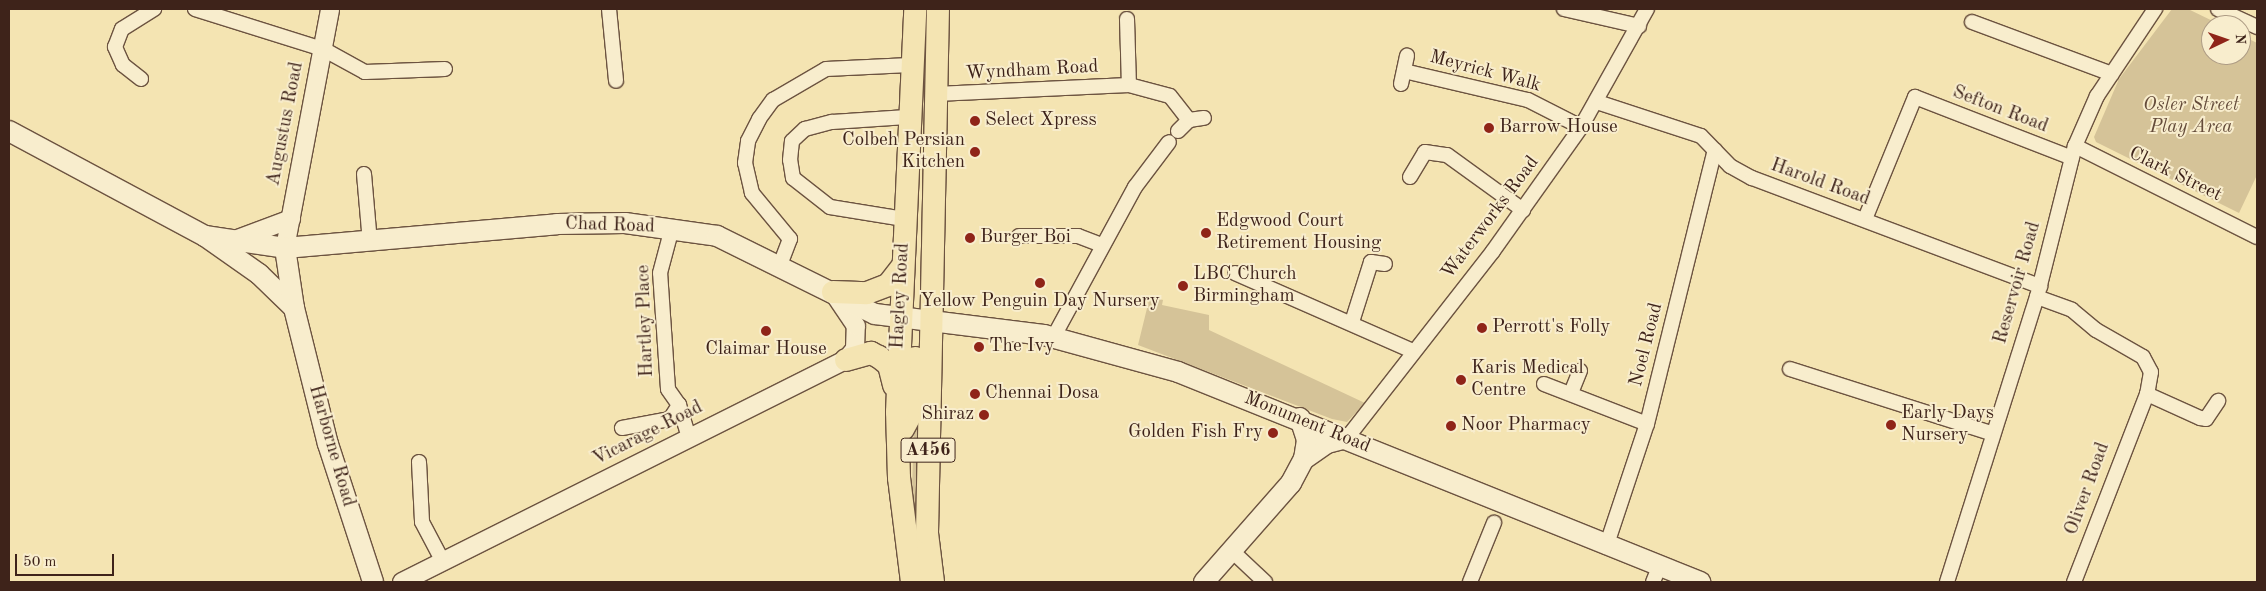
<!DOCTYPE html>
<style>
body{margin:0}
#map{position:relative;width:2266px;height:591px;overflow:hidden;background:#f4e4b2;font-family:"Old Standard TT",serif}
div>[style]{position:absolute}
.green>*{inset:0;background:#d5c398}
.roads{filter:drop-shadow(1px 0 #6c5340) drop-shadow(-1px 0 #6c5340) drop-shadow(0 1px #6c5340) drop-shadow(0 -1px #6c5340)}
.minor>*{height:14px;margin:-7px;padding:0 7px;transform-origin:7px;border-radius:7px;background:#f8edcd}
.tertiary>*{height:18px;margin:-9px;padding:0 9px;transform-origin:9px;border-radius:9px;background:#f8edcd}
.secondary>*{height:20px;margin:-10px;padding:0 10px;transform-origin:10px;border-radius:10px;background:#f8edcd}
.trunk>*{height:22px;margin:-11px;padding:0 11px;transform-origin:11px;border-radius:11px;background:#f4e4b2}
.dots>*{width:14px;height:14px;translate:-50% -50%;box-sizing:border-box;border:2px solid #f8edcd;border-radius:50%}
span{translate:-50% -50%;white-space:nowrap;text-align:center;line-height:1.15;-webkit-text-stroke:4px #f8edcd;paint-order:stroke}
.shield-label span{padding:1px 4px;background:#f8edcd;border:1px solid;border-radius:4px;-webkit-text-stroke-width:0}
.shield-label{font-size:18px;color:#3e231a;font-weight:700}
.street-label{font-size:19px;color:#3e231a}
.park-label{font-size:19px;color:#644b3a;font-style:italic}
.poi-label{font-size:19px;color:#3e231a}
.left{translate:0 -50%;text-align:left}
.right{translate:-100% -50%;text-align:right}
.frame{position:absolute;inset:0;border:10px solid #3e231a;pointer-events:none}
.north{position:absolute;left:2201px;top:15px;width:50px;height:50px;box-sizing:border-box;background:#f8edcd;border:1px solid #ae9c85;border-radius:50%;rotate:87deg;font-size:14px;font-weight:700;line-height:20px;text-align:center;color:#3e231a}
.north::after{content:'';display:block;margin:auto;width:18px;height:22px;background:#8f2418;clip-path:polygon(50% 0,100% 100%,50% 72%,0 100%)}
.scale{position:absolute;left:15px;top:554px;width:99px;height:22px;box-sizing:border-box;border:2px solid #3e231a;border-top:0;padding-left:6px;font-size:15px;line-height:18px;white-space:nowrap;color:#3e231a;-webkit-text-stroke:4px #f8edcd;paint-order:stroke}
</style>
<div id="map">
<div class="green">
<i style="clip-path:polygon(2172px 9px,2188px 9px,2221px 25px,2211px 25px,2211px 55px,2241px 55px,2241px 35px,2257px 43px,2257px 175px,2239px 213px,2096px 142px,2094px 137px,2119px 79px)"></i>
<i style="clip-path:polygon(1150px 296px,1163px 300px,1162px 305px,1209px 315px,1209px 330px,1365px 403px,1347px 422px,1332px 419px,1138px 345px)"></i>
<i style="clip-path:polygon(915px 393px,921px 393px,920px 524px,915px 526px,911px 521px)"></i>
</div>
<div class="roads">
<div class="minor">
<i style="left:195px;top:9px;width:134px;rotate:17.4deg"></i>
<i style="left:323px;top:49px;width:48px;rotate:28.7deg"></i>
<i style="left:365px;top:72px;width:80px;rotate:-2.1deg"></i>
<i style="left:609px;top:9px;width:72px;rotate:84.4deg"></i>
<i style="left:1564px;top:9px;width:77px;rotate:12.8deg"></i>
<i style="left:2218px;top:9px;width:43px;rotate:24.8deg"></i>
<i style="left:1127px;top:19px;width:66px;rotate:88.3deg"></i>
<i style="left:1972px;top:22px;width:149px;rotate:20.4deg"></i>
<i style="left:1404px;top:71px;width:127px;rotate:13.2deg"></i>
<i style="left:1528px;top:100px;width:59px;rotate:27deg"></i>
<i style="left:141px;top:79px;width:23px;rotate:-142deg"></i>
<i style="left:123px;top:65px;width:20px;rotate:-114deg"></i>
<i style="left:115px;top:47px;width:19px;rotate:-69deg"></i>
<i style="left:122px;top:29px;width:38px;rotate:-32deg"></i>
<i style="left:1401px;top:84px;width:29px;rotate:-78deg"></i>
<i style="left:936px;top:94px;width:193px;rotate:-2.7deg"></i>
<i style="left:1129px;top:85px;width:42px;rotate:15deg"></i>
<i style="left:1170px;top:96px;width:31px;rotate:52deg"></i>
<i style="left:1597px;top:102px;width:109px;rotate:18.1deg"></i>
<i style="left:1701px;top:136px;width:42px;rotate:46deg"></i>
<i style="left:1730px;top:166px;width:25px;rotate:29deg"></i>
<i style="left:1752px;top:178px;width:308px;rotate:20.6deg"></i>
<i style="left:1178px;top:131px;width:16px;rotate:-45deg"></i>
<i style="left:1189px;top:120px;width:15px;rotate:-8deg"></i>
<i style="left:2075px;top:146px;width:203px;rotate:26.6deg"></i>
<i style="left:364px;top:174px;width:69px;rotate:85deg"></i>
<i style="left:1410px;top:177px;width:29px;rotate:-59deg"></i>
<i style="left:1425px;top:152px;width:22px;rotate:8deg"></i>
<i style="left:1447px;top:155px;width:94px;rotate:35.9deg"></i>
<i style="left:904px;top:219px;width:75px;rotate:-170.8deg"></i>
<i style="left:830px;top:207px;width:47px;rotate:-141.9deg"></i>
<i style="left:793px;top:178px;width:18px;rotate:-99deg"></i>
<i style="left:790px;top:160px;width:19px;rotate:-84deg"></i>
<i style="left:792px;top:141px;width:18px;rotate:-43deg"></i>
<i style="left:805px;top:129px;width:28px;rotate:-15deg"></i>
<i style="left:832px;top:122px;width:75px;rotate:-3.8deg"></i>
<i style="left:1865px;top:219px;width:132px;rotate:-67.7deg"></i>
<i style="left:1915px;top:97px;width:168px;rotate:21.2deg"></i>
<i style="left:1019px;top:236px;width:59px"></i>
<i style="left:1078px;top:236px;width:26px;rotate:21deg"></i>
<i style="left:780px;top:265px;width:28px;rotate:-69deg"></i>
<i style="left:790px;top:239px;width:60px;rotate:-129.6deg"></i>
<i style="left:752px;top:193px;width:31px;rotate:-103deg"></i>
<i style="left:745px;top:163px;width:22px;rotate:-82deg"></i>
<i style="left:748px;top:141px;width:25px;rotate:-63deg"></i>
<i style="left:759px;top:119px;width:24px;rotate:-54deg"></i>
<i style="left:773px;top:100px;width:61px;rotate:-30.3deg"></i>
<i style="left:826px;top:69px;width:84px;rotate:-2.7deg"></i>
<i style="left:1235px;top:273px;width:194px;rotate:23.7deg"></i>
<i style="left:2037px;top:297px;width:37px;rotate:20deg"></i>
<i style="left:2072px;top:310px;width:31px;rotate:40deg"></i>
<i style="left:2096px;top:330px;width:54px;rotate:29.9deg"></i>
<i style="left:2143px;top:357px;width:17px;rotate:62deg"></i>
<i style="left:2151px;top:372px;width:22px;rotate:100deg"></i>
<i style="left:2147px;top:394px;width:202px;rotate:111.2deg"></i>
<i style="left:1352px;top:322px;width:63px;rotate:-72.4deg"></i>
<i style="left:1371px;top:262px;width:14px;rotate:8deg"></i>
<i style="left:1053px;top:338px;width:172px;rotate:-61.5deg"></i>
<i style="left:1135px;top:187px;width:56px;rotate:-52.9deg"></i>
<i style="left:1790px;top:369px;width:211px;rotate:17.7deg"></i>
<i style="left:1544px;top:384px;width:110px;rotate:21.2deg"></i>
<i style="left:1571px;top:393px;width:24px;rotate:-68deg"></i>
<i style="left:2147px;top:394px;width:58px;rotate:24.4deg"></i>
<i style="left:2200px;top:418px;width:6px;rotate:9deg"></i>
<i style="left:2206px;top:419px;width:22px;rotate:-56deg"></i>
<i style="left:679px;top:405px;width:34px;rotate:73deg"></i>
<i style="left:622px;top:428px;width:49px;rotate:-10.6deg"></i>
<i style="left:670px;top:419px;width:17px;rotate:-57deg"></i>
<i style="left:679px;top:405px;width:19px;rotate:-125deg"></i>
<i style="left:668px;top:389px;width:116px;rotate:-93.9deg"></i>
<i style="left:660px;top:273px;width:47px;rotate:-75.1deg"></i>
<i style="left:1347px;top:438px;width:237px;rotate:-52deg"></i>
<i style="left:1493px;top:251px;width:152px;rotate:-54.6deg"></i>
<i style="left:1581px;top:127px;width:135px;rotate:-60.8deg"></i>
<i style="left:419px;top:462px;width:60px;rotate:87.1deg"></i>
<i style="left:422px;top:522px;width:43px;rotate:62.2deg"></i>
<i style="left:1606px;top:547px;width:130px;rotate:-71.6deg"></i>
<i style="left:1647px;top:424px;width:282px;rotate:-76.1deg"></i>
<i style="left:1233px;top:552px;width:44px;rotate:43.2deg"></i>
<i style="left:1470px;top:582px;width:64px;rotate:-67.9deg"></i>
<i style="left:1653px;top:582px;width:16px;rotate:-68deg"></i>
<i style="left:1947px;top:582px;width:299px;rotate:-72.5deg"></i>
<i style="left:2037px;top:297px;width:156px;rotate:-75.9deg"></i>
<i style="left:2075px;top:146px;width:55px;rotate:-66.3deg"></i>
<i style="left:2097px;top:96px;width:105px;rotate:-56.3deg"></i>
</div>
<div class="tertiary">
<i style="left:235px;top:240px;width:60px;rotate:-20.6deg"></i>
<i style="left:285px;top:248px;width:243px;rotate:-79.3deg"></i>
<i style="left:402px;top:582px;width:496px;rotate:-26.6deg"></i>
<i style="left:846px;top:360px;width:14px;rotate:-51deg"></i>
<i style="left:855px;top:349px;width:23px;rotate:-88deg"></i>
<i style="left:856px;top:326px;width:37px;rotate:-124deg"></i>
</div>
<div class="secondary">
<i style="left:9px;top:131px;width:222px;rotate:28.2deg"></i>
<i style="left:205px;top:236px;width:66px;rotate:35.1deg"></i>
<i style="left:259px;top:274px;width:49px;rotate:44.2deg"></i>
<i style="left:205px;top:236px;width:81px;rotate:8.5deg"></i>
<i style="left:285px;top:248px;width:273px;rotate:-5deg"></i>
<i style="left:557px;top:224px;width:68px;rotate:-0.8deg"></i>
<i style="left:625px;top:223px;width:93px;rotate:8deg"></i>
<i style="left:717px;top:236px;width:176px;rotate:26.3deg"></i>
<i style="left:875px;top:314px;width:170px;rotate:7.1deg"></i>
<i style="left:1044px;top:335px;width:139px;rotate:15.4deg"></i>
<i style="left:1178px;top:372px;width:563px;rotate:21.91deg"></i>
<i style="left:285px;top:248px;width:61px;rotate:81.5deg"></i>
<i style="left:294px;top:308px;width:140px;rotate:76deg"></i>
<i style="left:328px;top:444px;width:145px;rotate:71.9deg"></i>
<i style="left:1304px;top:459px;width:28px;rotate:-35deg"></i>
<i style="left:1327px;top:443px;width:21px;rotate:-14deg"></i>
<i style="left:1204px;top:582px;width:132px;rotate:-48.7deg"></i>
<i style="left:1291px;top:483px;width:27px;rotate:-62deg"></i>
<i style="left:1304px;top:459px;width:19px;rotate:-81deg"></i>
<i style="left:1307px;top:440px;width:23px;rotate:-108deg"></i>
</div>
<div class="trunk">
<i style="left:833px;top:292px;width:34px;rotate:2deg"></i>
<i style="left:867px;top:293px;width:22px;rotate:-21deg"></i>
<i style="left:888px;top:285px;width:23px;rotate:-52deg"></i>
<i style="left:846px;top:360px;width:26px;rotate:-16deg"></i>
<i style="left:871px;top:353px;width:9px;rotate:27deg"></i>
<i style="left:879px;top:357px;width:13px;rotate:39deg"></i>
<i style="left:889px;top:365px;width:21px;rotate:76deg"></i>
<i style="left:903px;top:429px;width:19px;rotate:-62deg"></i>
<i style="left:912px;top:412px;width:54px;rotate:-86.8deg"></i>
<i style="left:912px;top:582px;width:105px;rotate:-97.1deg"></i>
<i style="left:899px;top:478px;width:66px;rotate:-91.7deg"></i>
<i style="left:897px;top:412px;width:403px;rotate:-87.4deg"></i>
<i style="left:933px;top:582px;width:49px;rotate:-97deg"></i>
<i style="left:927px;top:533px;width:524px;rotate:-88.8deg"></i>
</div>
</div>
<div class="dots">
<i style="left:975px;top:121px;background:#8f2418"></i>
<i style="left:1489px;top:128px;background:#8f2418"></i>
<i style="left:975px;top:152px;background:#8f2418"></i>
<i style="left:1206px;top:233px;background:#8f2418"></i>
<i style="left:970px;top:238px;background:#8f2418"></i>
<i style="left:1040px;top:283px;background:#8f2418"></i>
<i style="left:1183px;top:286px;background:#8f2418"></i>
<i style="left:1482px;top:328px;background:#8f2418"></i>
<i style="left:766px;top:331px;background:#8f2418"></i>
<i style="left:979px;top:347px;background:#8f2418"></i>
<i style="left:1461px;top:380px;background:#8f2418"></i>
<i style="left:975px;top:394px;background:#8f2418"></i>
<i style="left:984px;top:415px;background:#8f2418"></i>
<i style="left:1891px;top:425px;background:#8f2418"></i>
<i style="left:1451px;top:426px;background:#8f2418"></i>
<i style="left:1273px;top:433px;background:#8f2418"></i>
</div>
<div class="shield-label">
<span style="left:928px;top:450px">A456</span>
</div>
<div class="street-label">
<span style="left:1032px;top:71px;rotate:-3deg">Wyndham Road</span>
<span style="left:1485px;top:72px;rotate:15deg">Meyrick Walk</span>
<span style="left:2000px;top:110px;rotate:21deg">Sefton Road</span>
<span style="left:286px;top:124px;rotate:-79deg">Augustus Road</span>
<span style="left:2175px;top:175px;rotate:26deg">Clark Street</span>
<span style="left:1820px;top:183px;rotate:20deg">Harold Road</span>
<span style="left:1491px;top:218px;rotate:-53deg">Waterworks Road</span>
<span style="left:610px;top:226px;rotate:2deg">Chad Road</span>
<span style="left:2018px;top:283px;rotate:-74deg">Reservoir Road</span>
<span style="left:901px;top:296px;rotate:-87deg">Hagley Road</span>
<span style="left:646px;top:321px;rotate:-92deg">Hartley Place</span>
<span style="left:1647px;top:345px;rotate:-76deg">Noel Road</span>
<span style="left:1307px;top:423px;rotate:22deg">Monument Road</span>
<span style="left:648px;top:434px;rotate:-27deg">Vicarage Road</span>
<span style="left:331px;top:446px;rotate:74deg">Harborne Road</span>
<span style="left:2088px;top:489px;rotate:-70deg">Oliver Road</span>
</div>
<div class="park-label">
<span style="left:2191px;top:117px">Osler Street<br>Play Area</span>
</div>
<div class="poi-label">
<span class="left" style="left:985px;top:121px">Select Xpress</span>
<span class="left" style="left:1499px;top:128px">Barrow House</span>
<span class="right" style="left:965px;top:152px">Colbeh Persian<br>Kitchen</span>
<span class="left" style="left:1216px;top:233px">Edgwood Court<br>Retirement Housing</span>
<span class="left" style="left:980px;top:238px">Burger Boi</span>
<span class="left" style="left:1193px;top:286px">LBC Church<br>Birmingham</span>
<span style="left:1040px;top:302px">Yellow Penguin Day Nursery</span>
<span class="left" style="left:1492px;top:328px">Perrott's Folly</span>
<span class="left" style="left:989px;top:347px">The Ivy</span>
<span style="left:766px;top:350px">Claimar House</span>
<span class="left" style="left:1471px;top:380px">Karis Medical<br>Centre</span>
<span class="left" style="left:985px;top:394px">Chennai Dosa</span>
<span class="left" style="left:1901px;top:425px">Early Days<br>Nursery</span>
<span class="right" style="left:974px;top:415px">Shiraz</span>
<span class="left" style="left:1461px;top:426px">Noor Pharmacy</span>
<span class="right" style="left:1263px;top:433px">Golden Fish Fry</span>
</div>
<div class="frame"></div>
<div class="north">N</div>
<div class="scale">50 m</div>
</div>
